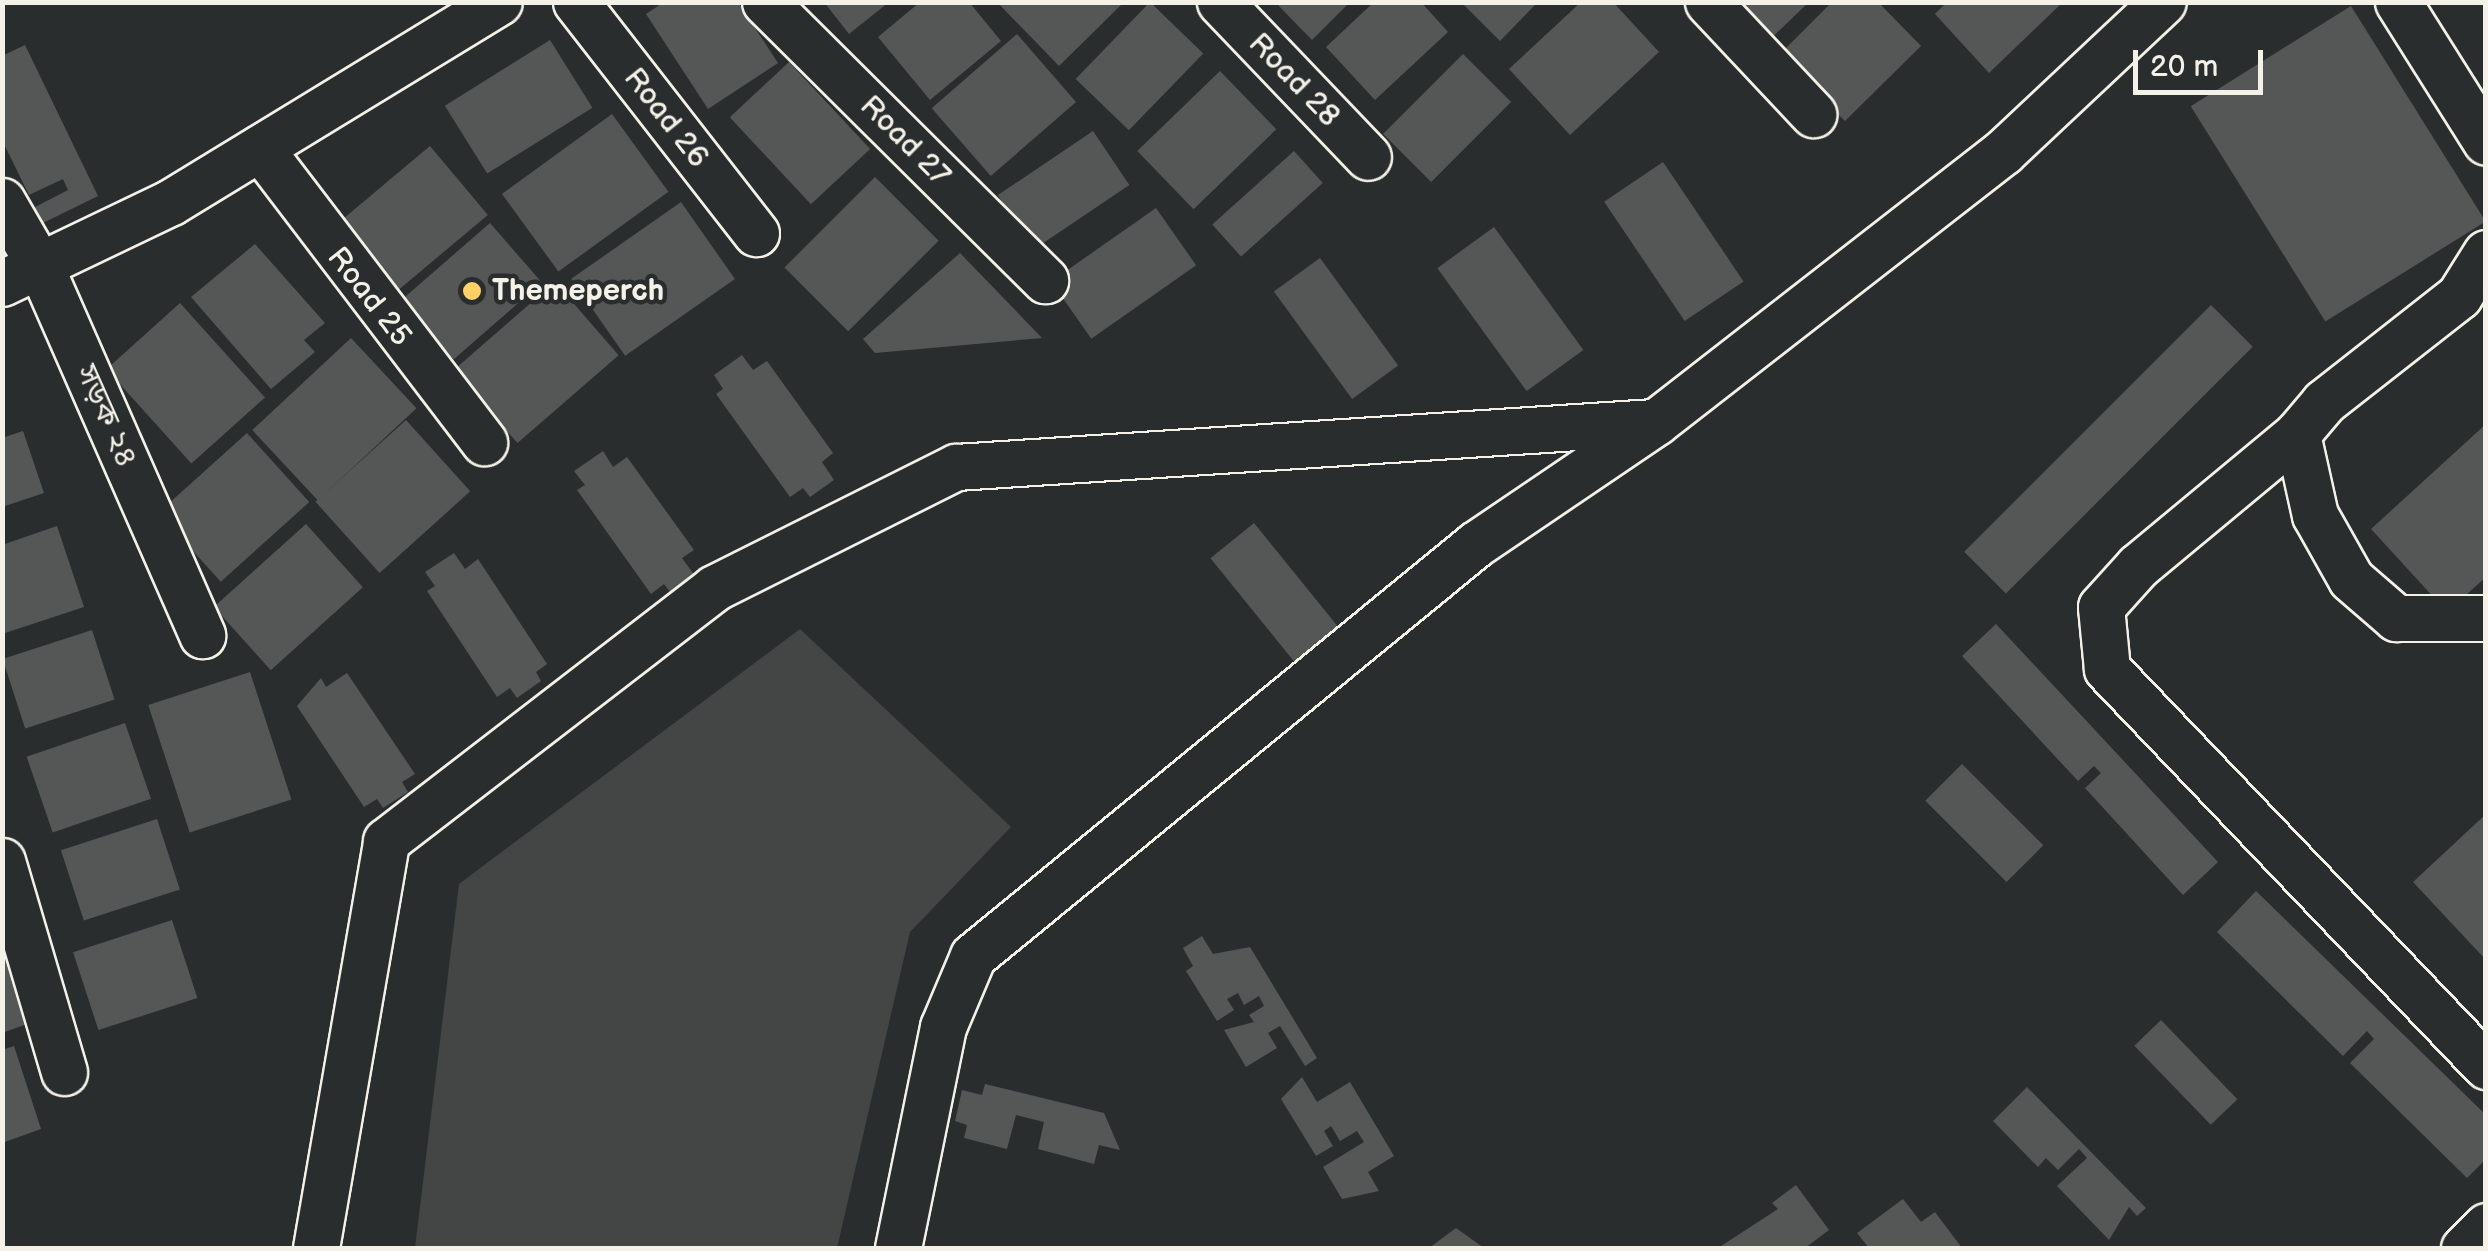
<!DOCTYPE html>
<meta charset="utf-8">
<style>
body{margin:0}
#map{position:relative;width:2488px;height:1251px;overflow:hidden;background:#2a2d2e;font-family:"Balsamiq Sans","Noto Sans Bengali",sans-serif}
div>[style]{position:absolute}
.green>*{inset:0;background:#444645}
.building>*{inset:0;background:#555756;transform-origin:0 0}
.roads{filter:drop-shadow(2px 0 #f4f1e8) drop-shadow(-2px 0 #f4f1e8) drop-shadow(0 2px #f4f1e8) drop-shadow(0 -2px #f4f1e8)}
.minor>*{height:45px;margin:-22.5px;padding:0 22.5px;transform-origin:22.5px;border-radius:22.5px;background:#2a2d2e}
.dots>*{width:28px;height:28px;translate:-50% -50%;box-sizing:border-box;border:5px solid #2a2d2e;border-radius:50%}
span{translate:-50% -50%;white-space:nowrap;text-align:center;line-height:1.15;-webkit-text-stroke:9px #2a2d2e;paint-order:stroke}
.street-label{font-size:30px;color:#f4f1e8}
.poi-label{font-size:30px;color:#f4f1e8;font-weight:700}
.left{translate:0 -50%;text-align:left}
.frame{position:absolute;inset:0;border:5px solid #f4f1e8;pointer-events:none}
.scale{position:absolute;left:2133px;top:50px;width:130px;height:45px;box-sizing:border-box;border:5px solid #f4f1e8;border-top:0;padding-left:12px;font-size:30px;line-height:35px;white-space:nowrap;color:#f4f1e8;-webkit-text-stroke:8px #2a2d2e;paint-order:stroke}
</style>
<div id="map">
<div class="green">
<i style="clip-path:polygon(800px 629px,1011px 827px,910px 932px,837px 1248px,415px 1248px,459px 884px)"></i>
</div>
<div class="building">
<i style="clip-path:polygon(664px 2px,738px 2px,778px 63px,708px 109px,646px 14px)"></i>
<i style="clip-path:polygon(824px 2px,889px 2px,849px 34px)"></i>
<i style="clip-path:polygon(920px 2px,969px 2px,1001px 41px,930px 100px,878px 37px)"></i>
<i style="clip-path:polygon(997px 2px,1124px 2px,1059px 66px)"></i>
<i style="left:1150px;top:2px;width:74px;height:107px;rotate:44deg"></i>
<i style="clip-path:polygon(1275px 2px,1350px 2px,1312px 40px)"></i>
<i style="clip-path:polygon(1374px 2px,1421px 2px,1448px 32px,1375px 100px,1326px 47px)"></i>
<i style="clip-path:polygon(1461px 2px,1538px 2px,1500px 41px)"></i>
<i style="clip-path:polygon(1581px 2px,1613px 2px,1659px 52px,1570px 135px,1509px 69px)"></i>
<i style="clip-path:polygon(1720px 2px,1809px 2px,1762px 47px)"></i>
<i style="clip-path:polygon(1832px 2px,1878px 2px,1921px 46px,1845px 121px,1779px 55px)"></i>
<i style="clip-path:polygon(1947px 2px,2063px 2px,1989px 73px,1935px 14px)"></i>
<i style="left:2351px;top:6px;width:254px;height:189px;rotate:58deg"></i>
<i style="left:1017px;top:34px;width:90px;height:113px;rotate:49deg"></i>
<i style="left:550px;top:40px;width:80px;height:124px;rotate:58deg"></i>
<i style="clip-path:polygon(25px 45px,98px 196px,43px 223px,35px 207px,68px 190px,63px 179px,29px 195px,2px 140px,2px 56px)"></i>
<i style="left:1463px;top:54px;width:68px;height:113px;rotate:45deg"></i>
<i style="left:789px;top:62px;width:119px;height:81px;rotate:47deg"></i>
<i style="left:1220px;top:71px;width:81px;height:115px;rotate:46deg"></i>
<i style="left:612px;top:114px;width:96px;height:136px;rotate:54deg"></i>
<i style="left:1093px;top:131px;width:65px;height:115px;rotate:56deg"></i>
<i style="left:430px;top:146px;width:90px;height:130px;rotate:50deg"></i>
<i style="left:1294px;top:151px;width:43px;height:110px;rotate:48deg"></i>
<i style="left:1663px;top:162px;width:144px;height:71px;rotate:56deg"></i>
<i style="left:875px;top:177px;width:90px;height:128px;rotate:45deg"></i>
<i style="left:681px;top:202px;width:94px;height:134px;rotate:55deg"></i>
<i style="left:1156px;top:208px;width:70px;height:128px;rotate:55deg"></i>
<i style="left:490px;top:223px;width:79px;height:117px;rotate:49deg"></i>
<i style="left:1494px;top:227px;width:152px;height:70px;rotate:54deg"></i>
<i style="clip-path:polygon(255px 244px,325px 323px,304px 340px,315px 352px,271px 389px,191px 297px)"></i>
<i style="clip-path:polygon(960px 253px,1042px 338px,875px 353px,863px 339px)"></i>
<i style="left:1320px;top:258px;width:133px;height:57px;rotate:54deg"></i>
<i style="left:555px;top:282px;width:97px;height:134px;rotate:49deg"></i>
<i style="left:180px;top:303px;width:127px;height:99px;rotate:48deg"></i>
<i style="left:2211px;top:305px;width:59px;height:349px;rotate:45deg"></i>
<i style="left:351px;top:338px;width:96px;height:135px;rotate:47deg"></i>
<i style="clip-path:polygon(742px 355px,753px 370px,767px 361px,833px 453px,822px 462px,834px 480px,810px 497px,803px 488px,790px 497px,716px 394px,723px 389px,714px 375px)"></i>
<i style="left:406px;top:420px;width:96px;height:122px;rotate:48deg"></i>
<i style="clip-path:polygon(2486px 424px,2486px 577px,2447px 612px,2371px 529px)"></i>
<i style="clip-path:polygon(23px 431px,44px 493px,2px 507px,2px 438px)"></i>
<i style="left:247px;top:433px;width:93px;height:119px;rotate:48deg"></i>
<i style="clip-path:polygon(603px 451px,613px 467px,627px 457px,694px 550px,682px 558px,695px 576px,671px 593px,664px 584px,651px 594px,577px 490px,585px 485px,574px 471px)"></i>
<i style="left:1254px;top:523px;width:138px;height:56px;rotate:51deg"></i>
<i style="left:306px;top:524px;width:85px;height:124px;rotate:48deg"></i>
<i style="clip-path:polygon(57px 526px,84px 607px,2px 634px,2px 545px)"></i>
<i style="clip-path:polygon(454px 553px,465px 569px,478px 559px,547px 664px,536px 672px,541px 681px,517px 698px,510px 688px,497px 697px,427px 591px,435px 586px,425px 572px)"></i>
<i style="clip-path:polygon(1996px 624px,2218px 862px,2183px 895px,2085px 788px,2101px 773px,2094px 766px,2078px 781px,1962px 656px)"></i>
<i style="left:92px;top:630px;width:73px;height:94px;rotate:72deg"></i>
<i style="left:250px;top:672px;width:134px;height:107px;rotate:72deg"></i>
<i style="clip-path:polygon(347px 673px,415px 774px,402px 782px,408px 792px,383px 808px,377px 799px,364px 807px,297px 706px,321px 678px,326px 687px)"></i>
<i style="left:125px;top:723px;width:80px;height:104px;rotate:71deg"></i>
<i style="left:1962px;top:764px;width:115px;height:52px;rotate:45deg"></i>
<i style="clip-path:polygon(2486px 814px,2486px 960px,2413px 882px)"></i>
<i style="left:157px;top:819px;width:74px;height:101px;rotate:72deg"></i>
<i style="clip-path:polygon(2256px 891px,2486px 1115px,2486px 1159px,2467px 1178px,2350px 1063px,2374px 1039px,2367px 1031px,2343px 1056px,2217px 932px)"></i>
<i style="left:172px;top:920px;width:82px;height:104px;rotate:72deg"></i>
<i style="clip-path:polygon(1202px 936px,1213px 954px,1250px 947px,1317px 1058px,1305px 1066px,1280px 1026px,1268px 1033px,1277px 1048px,1246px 1067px,1224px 1030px,1254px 1022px,1249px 1015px,1264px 1006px,1259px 996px,1244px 1005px,1238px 993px,1227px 999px,1234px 1010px,1217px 1021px,1186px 971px,1193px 966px,1183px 948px)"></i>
<i style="clip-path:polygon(2px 941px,30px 1023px,2px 1033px)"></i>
<i style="left:2161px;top:1020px;width:110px;height:37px;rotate:46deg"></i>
<i style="clip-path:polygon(14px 1046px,41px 1129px,2px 1143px,2px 1050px)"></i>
<i style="clip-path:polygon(1302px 1077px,1317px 1102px,1350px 1082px,1394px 1156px,1368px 1172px,1379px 1191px,1342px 1199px,1323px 1167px,1364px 1142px,1357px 1131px,1340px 1141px,1331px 1126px,1324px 1131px,1333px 1146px,1316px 1156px,1281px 1099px)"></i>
<i style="clip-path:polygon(985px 1084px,1104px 1113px,1120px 1150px,1099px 1145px,1094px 1164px,1038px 1149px,1044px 1122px,1016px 1115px,1007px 1149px,964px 1138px,967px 1125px,955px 1121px,962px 1090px,982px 1095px)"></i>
<i style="clip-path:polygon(2027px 1087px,2146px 1208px,2137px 1216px,2129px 1207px,2109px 1240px,2057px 1186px,2087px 1158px,2079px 1149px,2058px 1170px,2046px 1158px,2038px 1167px,1993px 1121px)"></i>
<i style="clip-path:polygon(1796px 1185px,1829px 1230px,1805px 1248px,1718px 1248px,1778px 1209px,1772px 1203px)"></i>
<i style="clip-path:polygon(1903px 1199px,1921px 1222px,1935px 1212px,1962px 1248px,1869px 1248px,1857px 1233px)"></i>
<i style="clip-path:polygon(1456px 1228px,1484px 1248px,1429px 1248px)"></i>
</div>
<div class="roads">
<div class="minor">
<i style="left:576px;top:2px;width:293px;rotate:52.1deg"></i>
<i style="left:765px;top:2px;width:395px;rotate:44.8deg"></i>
<i style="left:1220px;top:2px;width:214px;rotate:46.3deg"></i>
<i style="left:1708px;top:2px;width:154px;rotate:46.8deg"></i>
<i style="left:2398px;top:2px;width:165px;rotate:57.8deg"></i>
<i style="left:260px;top:148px;width:370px;rotate:52.7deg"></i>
<i style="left:2px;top:201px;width:80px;rotate:59.9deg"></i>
<i style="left:42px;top:270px;width:399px;rotate:66.3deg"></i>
<i style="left:2486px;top:253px;width:51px;rotate:122.1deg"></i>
<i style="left:2459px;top:296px;width:172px;rotate:141.9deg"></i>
<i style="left:2324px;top:402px;width:42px;rotate:130.2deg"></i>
<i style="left:2297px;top:434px;width:83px;rotate:77.5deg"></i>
<i style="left:2315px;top:515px;width:73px;rotate:60.6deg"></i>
<i style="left:2351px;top:579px;width:60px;rotate:40.9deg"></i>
<i style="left:2396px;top:618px;width:90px"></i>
<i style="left:2px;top:283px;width:187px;rotate:-25.6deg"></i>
<i style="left:171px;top:202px;width:384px;rotate:-31.4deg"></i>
<i style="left:2297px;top:434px;width:207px;rotate:140.3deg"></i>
<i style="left:2138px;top:566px;width:55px;rotate:132.1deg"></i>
<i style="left:2101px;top:607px;width:62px;rotate:84.5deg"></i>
<i style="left:2107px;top:669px;width:549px;rotate:46.33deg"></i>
<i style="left:2px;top:861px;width:220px;rotate:73.6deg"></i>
<i style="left:316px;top:1248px;width:413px;rotate:-80.2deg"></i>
<i style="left:386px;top:841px;width:414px;rotate:-37.6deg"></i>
<i style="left:714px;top:588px;width:271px;rotate:-26.6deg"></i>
<i style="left:956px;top:467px;width:699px;rotate:-3.69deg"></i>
<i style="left:898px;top:1248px;width:226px;rotate:-78.5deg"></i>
<i style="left:943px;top:1027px;width:77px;rotate:-67.1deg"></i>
<i style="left:973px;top:956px;width:650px;rotate:-39.32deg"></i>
<i style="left:1476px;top:544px;width:217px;rotate:-34.1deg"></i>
<i style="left:1656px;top:422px;width:440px;rotate:-37.9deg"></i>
<i style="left:2003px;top:152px;width:219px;rotate:-43.2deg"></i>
<i style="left:2464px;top:1248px;width:31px;rotate:-45deg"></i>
</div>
</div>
<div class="dots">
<i style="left:472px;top:291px;background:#ffd166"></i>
</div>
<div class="street-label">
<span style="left:1294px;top:80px;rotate:46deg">Road 28</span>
<span style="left:666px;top:118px;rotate:52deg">Road 26</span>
<span style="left:905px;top:141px;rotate:45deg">Road 27</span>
<span style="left:369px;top:297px;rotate:52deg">Road 25</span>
<span style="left:106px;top:416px;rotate:66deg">সড়ক ২৪</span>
</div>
<div class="poi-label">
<span class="left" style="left:492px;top:291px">Themeperch</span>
</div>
<div class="frame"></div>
<div class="scale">20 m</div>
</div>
